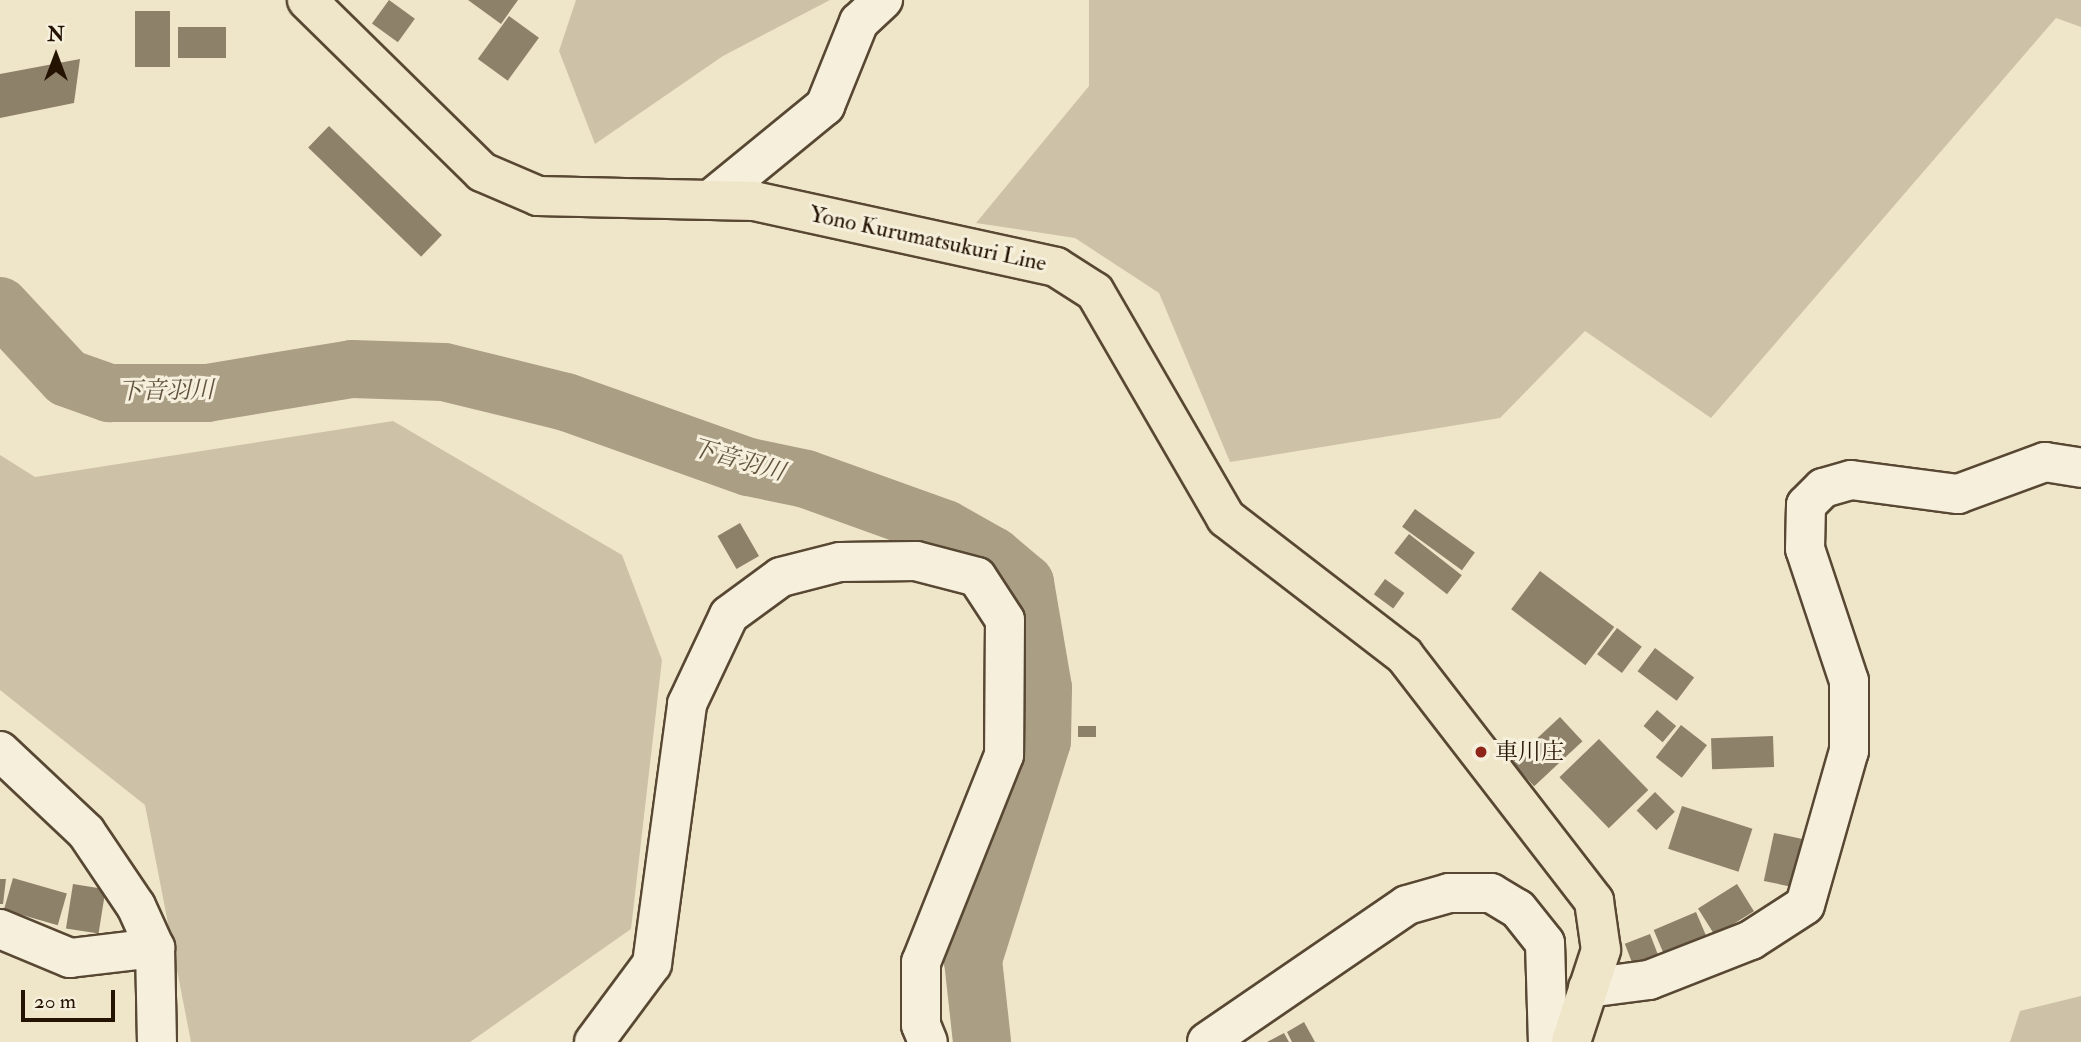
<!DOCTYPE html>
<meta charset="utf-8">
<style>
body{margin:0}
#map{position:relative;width:2081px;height:1042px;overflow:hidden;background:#efe6c9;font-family:"IM FELL Double Pica","Noto Serif JP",serif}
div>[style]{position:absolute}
.green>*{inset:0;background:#cdc2a7}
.river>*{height:58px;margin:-29px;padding:0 29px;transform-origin:29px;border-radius:29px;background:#aa9e85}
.building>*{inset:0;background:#8e8169;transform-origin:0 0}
.roads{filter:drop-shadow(2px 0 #584833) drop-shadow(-2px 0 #584833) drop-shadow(0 2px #584833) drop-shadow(0 -2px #584833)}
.minor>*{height:38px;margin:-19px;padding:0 19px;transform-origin:19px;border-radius:19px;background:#f5efdc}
.major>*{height:38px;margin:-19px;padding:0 19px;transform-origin:19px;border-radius:19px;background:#efe6c9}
.dots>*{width:19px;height:19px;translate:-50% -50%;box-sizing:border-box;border:4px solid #f5efdc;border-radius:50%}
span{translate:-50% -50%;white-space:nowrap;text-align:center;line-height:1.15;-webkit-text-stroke:6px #f5efdc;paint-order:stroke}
.street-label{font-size:23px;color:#251301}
.poi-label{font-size:23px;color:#251301}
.left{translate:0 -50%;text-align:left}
.water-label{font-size:24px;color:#61523c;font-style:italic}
.north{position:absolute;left:21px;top:21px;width:70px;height:70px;-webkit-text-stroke:5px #f5efdc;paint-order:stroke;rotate:0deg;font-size:19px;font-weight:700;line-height:28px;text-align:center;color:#251301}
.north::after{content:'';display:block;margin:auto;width:24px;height:32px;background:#251301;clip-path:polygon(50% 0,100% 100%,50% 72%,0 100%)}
.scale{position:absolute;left:21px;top:990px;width:94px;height:32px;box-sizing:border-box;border:4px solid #251301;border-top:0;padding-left:9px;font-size:21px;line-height:24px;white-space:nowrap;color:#251301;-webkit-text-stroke:5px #f5efdc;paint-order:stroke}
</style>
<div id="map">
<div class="green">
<i style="clip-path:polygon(576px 0,830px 0,723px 56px,595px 144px,559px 51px)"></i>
<i style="clip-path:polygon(1089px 0,2081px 0,2081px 27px,2056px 18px,1711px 418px,1585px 331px,1500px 418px,1230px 462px,1159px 293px,1075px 238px,976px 223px,1089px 86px)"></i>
<i style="clip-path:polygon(393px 421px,622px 555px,662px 660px,631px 929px,470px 1042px,191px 1042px,145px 805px,0 690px,0 455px,35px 477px)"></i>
<i style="clip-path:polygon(2081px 996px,2081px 1042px,2010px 1042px,2020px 1011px)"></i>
</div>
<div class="river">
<i style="left:0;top:306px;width:98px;rotate:47.1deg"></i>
<i style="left:67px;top:378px;width:45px;rotate:19.7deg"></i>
<i style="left:109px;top:393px;width:98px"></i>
<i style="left:207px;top:393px;width:147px;rotate:-9.4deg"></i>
<i style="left:352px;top:369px;width:92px;rotate:1.9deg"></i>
<i style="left:444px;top:372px;width:126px;rotate:13.8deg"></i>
<i style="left:566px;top:402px;width:194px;rotate:19.6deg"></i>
<i style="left:749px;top:467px;width:58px;rotate:11.9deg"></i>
<i style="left:806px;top:479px;width:148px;rotate:19.8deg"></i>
<i style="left:945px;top:529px;width:55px;rotate:29.4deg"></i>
<i style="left:993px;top:556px;width:42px;rotate:40.2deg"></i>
<i style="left:1025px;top:583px;width:107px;rotate:80.3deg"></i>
<i style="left:1043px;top:688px;width:53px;rotate:91.1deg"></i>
<i style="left:1042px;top:741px;width:230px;rotate:107.5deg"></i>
<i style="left:973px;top:960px;width:82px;rotate:83.7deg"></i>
</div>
<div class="building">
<i style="left:389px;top:0;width:32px;height:29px;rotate:36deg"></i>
<i style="clip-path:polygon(468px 0,518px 0,501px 24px)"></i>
<i style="left:135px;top:11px;width:35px;height:56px"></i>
<i style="left:509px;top:16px;width:37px;height:53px;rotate:36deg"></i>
<i style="left:178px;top:27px;width:48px;height:31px"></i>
<i style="clip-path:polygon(80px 59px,74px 103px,0 118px,0 74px)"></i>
<i style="left:329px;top:126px;width:157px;height:30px;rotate:44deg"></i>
<i style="left:1415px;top:509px;width:74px;height:22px;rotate:36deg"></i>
<i style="left:740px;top:523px;width:38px;height:26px;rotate:60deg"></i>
<i style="left:1409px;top:534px;width:67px;height:24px;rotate:38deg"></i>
<i style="left:1540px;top:571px;width:93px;height:48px;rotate:37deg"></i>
<i style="left:1385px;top:579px;width:24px;height:19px;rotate:36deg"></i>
<i style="left:1617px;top:628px;width:31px;height:33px;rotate:37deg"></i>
<i style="left:1655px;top:648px;width:49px;height:29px;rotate:37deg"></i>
<i style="left:1657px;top:710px;width:25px;height:21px;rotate:40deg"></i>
<i style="left:1560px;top:717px;width:33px;height:66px;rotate:47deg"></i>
<i style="left:1681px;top:725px;width:33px;height:41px;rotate:38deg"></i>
<i style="left:1078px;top:726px;width:18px;height:11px"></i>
<i style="left:1773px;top:736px;width:31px;height:62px;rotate:88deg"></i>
<i style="left:1599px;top:739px;width:71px;height:55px;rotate:46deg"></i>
<i style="left:1655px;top:792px;width:28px;height:26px;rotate:45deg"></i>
<i style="left:1682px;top:806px;width:74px;height:45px;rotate:18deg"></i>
<i style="left:1774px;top:833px;width:35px;height:49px;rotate:12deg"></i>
<i style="left:13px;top:878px;width:56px;height:33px;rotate:16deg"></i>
<i style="clip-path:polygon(0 879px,6px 879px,3px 904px,0 904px)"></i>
<i style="left:73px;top:884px;width:33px;height:45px;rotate:9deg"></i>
<i style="left:1737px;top:884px;width:32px;height:46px;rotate:58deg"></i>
<i style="left:1696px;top:912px;width:34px;height:46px;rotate:67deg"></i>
<i style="left:1650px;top:934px;width:30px;height:27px;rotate:69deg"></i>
<i style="clip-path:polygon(1304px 1022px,1315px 1042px,1292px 1042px,1287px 1032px)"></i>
<i style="clip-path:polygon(1284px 1033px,1289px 1042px,1267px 1042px)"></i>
</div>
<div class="roads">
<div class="minor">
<i style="left:710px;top:200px;width:149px;rotate:-39.3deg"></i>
<i style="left:825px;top:106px;width:91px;rotate:-68deg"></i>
<i style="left:859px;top:22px;width:33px;rotate:-43deg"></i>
<i style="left:0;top:751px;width:118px;rotate:43.3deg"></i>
<i style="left:86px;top:832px;width:89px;rotate:56deg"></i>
<i style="left:136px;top:906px;width:46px;rotate:65.7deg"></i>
<i style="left:0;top:929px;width:76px;rotate:22.5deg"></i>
<i style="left:70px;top:958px;width:86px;rotate:-6.7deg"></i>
<i style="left:155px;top:948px;width:94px;rotate:88.8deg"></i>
<i style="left:1588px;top:988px;width:62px;rotate:-7.5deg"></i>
<i style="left:1649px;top:980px;width:110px;rotate:-21.4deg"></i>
<i style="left:1751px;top:940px;width:64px;rotate:-32.9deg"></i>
<i style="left:1805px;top:905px;width:160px;rotate:-74.1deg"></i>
<i style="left:1849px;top:751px;width:70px;rotate:-90deg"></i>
<i style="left:1849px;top:681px;width:139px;rotate:-108.4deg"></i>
<i style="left:1805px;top:549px;width:44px;rotate:-88.7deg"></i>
<i style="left:1806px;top:505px;width:24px;rotate:-45deg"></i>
<i style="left:1823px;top:488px;width:29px;rotate:-16deg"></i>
<i style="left:1851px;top:480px;width:108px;rotate:7.5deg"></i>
<i style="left:1958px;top:494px;width:93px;rotate:-20.2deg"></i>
<i style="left:2045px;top:462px;width:36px;rotate:9deg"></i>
<i style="left:594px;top:1042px;width:97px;rotate:-53.4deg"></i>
<i style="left:652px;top:964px;width:262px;rotate:-82.3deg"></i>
<i style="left:687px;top:704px;width:98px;rotate:-64.7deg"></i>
<i style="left:729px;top:615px;width:64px;rotate:-36.2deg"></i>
<i style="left:781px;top:577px;width:61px;rotate:-14.3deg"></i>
<i style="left:840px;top:562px;width:76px;rotate:-0.8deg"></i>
<i style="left:916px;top:561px;width:63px;rotate:14.7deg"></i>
<i style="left:977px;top:577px;width:51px;rotate:56.9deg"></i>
<i style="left:1005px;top:620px;width:135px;rotate:90.4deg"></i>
<i style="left:1004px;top:755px;width:223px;rotate:111.8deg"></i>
<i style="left:921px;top:962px;width:63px;rotate:90deg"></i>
<i style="left:921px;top:1025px;width:18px;rotate:68deg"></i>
<i style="left:1207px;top:1042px;width:242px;rotate:-34.4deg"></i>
<i style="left:1407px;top:905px;width:44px;rotate:-15.9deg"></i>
<i style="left:1449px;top:893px;width:42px"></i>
<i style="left:1491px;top:893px;width:31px;rotate:31deg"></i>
<i style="left:1518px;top:909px;width:43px;rotate:51.5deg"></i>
<i style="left:1545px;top:943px;width:99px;rotate:88.3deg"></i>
</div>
<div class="major">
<i style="left:307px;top:0;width:245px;rotate:44.5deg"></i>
<i style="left:482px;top:172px;width:61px;rotate:23.2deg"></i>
<i style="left:538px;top:196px;width:216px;rotate:1.3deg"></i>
<i style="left:754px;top:201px;width:309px;rotate:12.3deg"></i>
<i style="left:1056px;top:267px;width:46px;rotate:32.7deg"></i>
<i style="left:1095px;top:292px;width:261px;rotate:59.9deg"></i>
<i style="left:1226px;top:518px;width:225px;rotate:37.6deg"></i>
<i style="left:1404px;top:655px;width:311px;rotate:52.3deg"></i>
<i style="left:1594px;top:901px;width:49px;rotate:81.9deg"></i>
<i style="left:1601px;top:950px;width:97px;rotate:108.1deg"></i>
</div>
</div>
<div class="dots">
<i style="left:1481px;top:752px;background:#8f2418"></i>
</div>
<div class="street-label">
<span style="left:928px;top:239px;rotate:12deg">Yono Kurumatsukuri Line</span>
</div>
<div class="poi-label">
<span class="left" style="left:1495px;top:752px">車川庄</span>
</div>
<div class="water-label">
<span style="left:166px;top:391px;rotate:-1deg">下音羽川</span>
<span style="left:738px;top:460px;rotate:16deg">下音羽川</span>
</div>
<div class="north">N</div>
<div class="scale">20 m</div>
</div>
